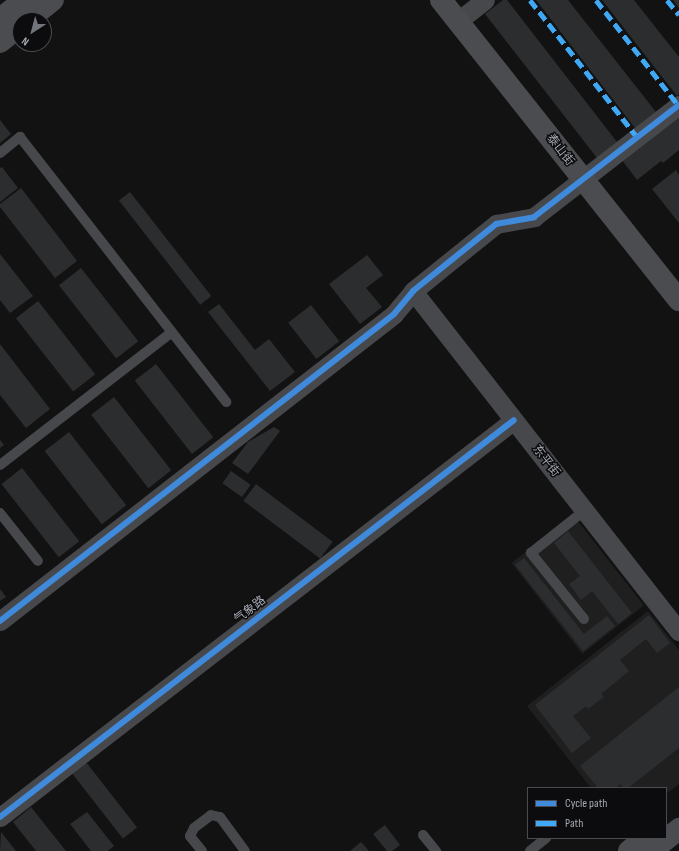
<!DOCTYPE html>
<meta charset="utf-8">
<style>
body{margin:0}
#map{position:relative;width:679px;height:851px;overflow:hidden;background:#121212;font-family:"Sofia Sans Condensed","Noto Sans SC",sans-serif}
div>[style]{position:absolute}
.built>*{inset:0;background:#1f1f20;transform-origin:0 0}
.building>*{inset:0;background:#2c2d2e;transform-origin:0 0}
.lane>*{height:10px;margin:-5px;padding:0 5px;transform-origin:5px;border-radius:5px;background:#46484b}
.street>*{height:19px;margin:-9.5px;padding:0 9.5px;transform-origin:9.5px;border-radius:9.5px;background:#46484b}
.secondary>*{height:22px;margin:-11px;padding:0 11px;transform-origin:11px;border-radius:11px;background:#4a4c4f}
.quiet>*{height:5px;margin-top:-2.5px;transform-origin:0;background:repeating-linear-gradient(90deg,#3fa9f5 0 10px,transparent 0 15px)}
.cycleway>*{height:6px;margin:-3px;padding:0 3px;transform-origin:3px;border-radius:3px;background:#408adc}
span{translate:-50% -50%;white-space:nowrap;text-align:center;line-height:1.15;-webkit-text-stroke:3px #0c0c0e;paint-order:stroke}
.street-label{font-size:12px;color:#a4a9b2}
.legend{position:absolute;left:527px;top:787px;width:140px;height:52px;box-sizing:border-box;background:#0c0c0e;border:1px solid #494b50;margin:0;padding:5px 7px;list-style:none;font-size:12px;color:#a4a9b2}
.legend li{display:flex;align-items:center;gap:8px;height:20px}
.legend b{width:20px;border:1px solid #494b50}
.north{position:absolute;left:12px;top:12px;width:40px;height:40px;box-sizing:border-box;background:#0c0c0e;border:1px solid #494b50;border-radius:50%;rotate:216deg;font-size:11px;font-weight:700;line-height:16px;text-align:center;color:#a4a9b2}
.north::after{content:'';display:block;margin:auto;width:14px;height:18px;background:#71747a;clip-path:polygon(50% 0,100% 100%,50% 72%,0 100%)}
</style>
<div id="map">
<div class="built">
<i style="left:573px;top:515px;width:115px;height:78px;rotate:52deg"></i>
<i style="clip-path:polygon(648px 611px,679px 650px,679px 784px,666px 794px,666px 788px,591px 788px,527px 706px)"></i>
</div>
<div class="building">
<i style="clip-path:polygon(503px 0,507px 0,617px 142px,597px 158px,485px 14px)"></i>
<i style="clip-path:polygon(536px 0,568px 0,656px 112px,635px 128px)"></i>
<i style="clip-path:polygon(602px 0,634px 0,679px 57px,679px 94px,677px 96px)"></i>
<i style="clip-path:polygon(673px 0,679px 0,679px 8px)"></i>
<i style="clip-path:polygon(679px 116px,679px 150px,663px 163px,661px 161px,637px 180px,622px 160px)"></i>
<i style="clip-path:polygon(0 120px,11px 134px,0 143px)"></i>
<i style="clip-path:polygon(2px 167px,18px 188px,0 202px,0 168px)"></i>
<i style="clip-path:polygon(676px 170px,679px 175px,679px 223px,652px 189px)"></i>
<i style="clip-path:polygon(21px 188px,77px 261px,55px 278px,0 207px,0 204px)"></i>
<i style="left:130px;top:192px;width:132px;height:14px;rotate:52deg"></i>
<i style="clip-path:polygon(0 254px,33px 296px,10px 313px,0 300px)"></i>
<i style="clip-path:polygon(367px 255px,383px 275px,366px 288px,382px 307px,360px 324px,329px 284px)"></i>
<i style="left:81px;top:268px;width:93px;height:28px;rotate:52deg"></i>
<i style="left:38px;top:301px;width:93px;height:28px;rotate:52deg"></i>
<i style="clip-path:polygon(219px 304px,255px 350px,269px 339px,295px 372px,270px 391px,208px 312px)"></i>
<i style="left:311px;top:305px;width:46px;height:29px;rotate:52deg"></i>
<i style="clip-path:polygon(0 344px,50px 409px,26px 428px,0 395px)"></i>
<i style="left:156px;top:364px;width:93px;height:27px;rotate:52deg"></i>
<i style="left:114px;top:397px;width:93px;height:29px;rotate:52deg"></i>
<i style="clip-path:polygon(274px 427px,280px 431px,248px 474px,232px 463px,248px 442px)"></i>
<i style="left:69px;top:432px;width:93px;height:31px;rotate:52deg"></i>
<i style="clip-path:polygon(0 440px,4px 445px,0 448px)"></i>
<i style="left:22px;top:468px;width:93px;height:26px;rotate:52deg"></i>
<i style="left:231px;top:471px;width:24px;height:15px;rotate:35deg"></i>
<i style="left:256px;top:484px;width:96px;height:21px;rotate:37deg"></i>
<i style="clip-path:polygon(568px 531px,632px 613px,618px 624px,592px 591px,581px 600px,569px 584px,580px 576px,554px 543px)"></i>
<i style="clip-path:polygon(524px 558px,584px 634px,607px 616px,615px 626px,583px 651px,515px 565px)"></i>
<i style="clip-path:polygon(0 589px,6px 597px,0 601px)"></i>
<i style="clip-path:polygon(649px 615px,670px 643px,657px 653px,646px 639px,620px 660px,629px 671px,601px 694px,604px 697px,588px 709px,586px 706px,573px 716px,591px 738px,572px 753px,535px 705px)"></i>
<i style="clip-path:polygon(679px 687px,679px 748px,628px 788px,624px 788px,620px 784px,616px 788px,598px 788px,580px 766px)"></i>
<i style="left:86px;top:762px;width:83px;height:18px;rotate:52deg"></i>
<i style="clip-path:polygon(31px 807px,66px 851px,36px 851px,13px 822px)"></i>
<i style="clip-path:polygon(87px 812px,114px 846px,108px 851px,91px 851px,70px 824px)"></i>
<i style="clip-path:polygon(385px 825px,400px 845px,392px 851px,387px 851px,373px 834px)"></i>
<i style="clip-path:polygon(1px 832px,16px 851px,0 851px)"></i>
<i style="clip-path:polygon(361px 842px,369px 851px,350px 851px)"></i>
</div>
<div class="lane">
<i style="left:0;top:153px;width:26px;rotate:-39deg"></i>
<i style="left:20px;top:137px;width:336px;rotate:52.1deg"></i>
<i style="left:0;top:465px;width:217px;rotate:-37.7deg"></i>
<i style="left:0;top:513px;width:61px;rotate:51.6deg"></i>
<i style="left:584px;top:619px;width:85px;rotate:-128.8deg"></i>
<i style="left:531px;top:553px;width:69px;rotate:-38.5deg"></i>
<i style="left:423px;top:835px;width:21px;rotate:51deg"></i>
<i style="left:202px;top:851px;width:19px;rotate:-129deg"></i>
<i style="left:190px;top:836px;width:9px;rotate:-63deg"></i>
<i style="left:194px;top:828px;width:21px;rotate:-37deg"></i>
<i style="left:211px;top:815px;width:9px;rotate:13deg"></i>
<i style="left:220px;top:817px;width:42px;rotate:53.7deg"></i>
<i style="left:530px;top:851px;width:21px;rotate:-39deg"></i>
</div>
<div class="street">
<i style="left:458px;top:21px;width:34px;rotate:-38deg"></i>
<i style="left:413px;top:291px;width:432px;rotate:52deg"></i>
<i style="left:0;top:621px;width:499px;rotate:-37.9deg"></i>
<i style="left:394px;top:314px;width:30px;rotate:-50deg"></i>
<i style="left:413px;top:291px;width:107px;rotate:-38.9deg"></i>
<i style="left:496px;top:224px;width:39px;rotate:-10deg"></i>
<i style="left:534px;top:217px;width:183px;rotate:-37.7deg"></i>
<i style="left:0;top:817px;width:649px;rotate:-37.68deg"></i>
</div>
<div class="secondary">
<i style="left:441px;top:0;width:383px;rotate:51.6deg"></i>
<i style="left:0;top:19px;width:31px;rotate:-38deg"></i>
<i style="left:28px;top:20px;width:32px;rotate:-39deg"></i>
<i style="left:0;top:42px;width:26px;rotate:-39deg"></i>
<i style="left:629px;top:851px;width:21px;rotate:-39deg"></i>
<i style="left:651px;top:851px;width:36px;rotate:-38deg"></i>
</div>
<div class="quiet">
<i style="left:530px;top:0;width:174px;rotate:52deg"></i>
<i style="left:596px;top:0;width:133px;rotate:52deg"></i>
<i style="left:667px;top:0;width:19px;rotate:51deg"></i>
</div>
<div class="cycleway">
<i style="left:0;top:621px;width:499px;rotate:-37.9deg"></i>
<i style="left:394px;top:314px;width:30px;rotate:-50deg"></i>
<i style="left:413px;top:291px;width:107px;rotate:-38.9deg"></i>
<i style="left:496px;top:224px;width:39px;rotate:-10deg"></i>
<i style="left:534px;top:217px;width:183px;rotate:-37.7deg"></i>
<i style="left:0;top:817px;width:649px;rotate:-37.68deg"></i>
</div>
<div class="street-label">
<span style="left:560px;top:150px;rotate:52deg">泰山街</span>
<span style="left:546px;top:461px;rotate:52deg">东平街</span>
<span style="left:250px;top:610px;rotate:-38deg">气象路</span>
</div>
<ul class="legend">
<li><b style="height:5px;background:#408adc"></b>Cycle path</li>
<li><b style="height:5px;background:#3fa9f5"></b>Path</li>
</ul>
<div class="north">N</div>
</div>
